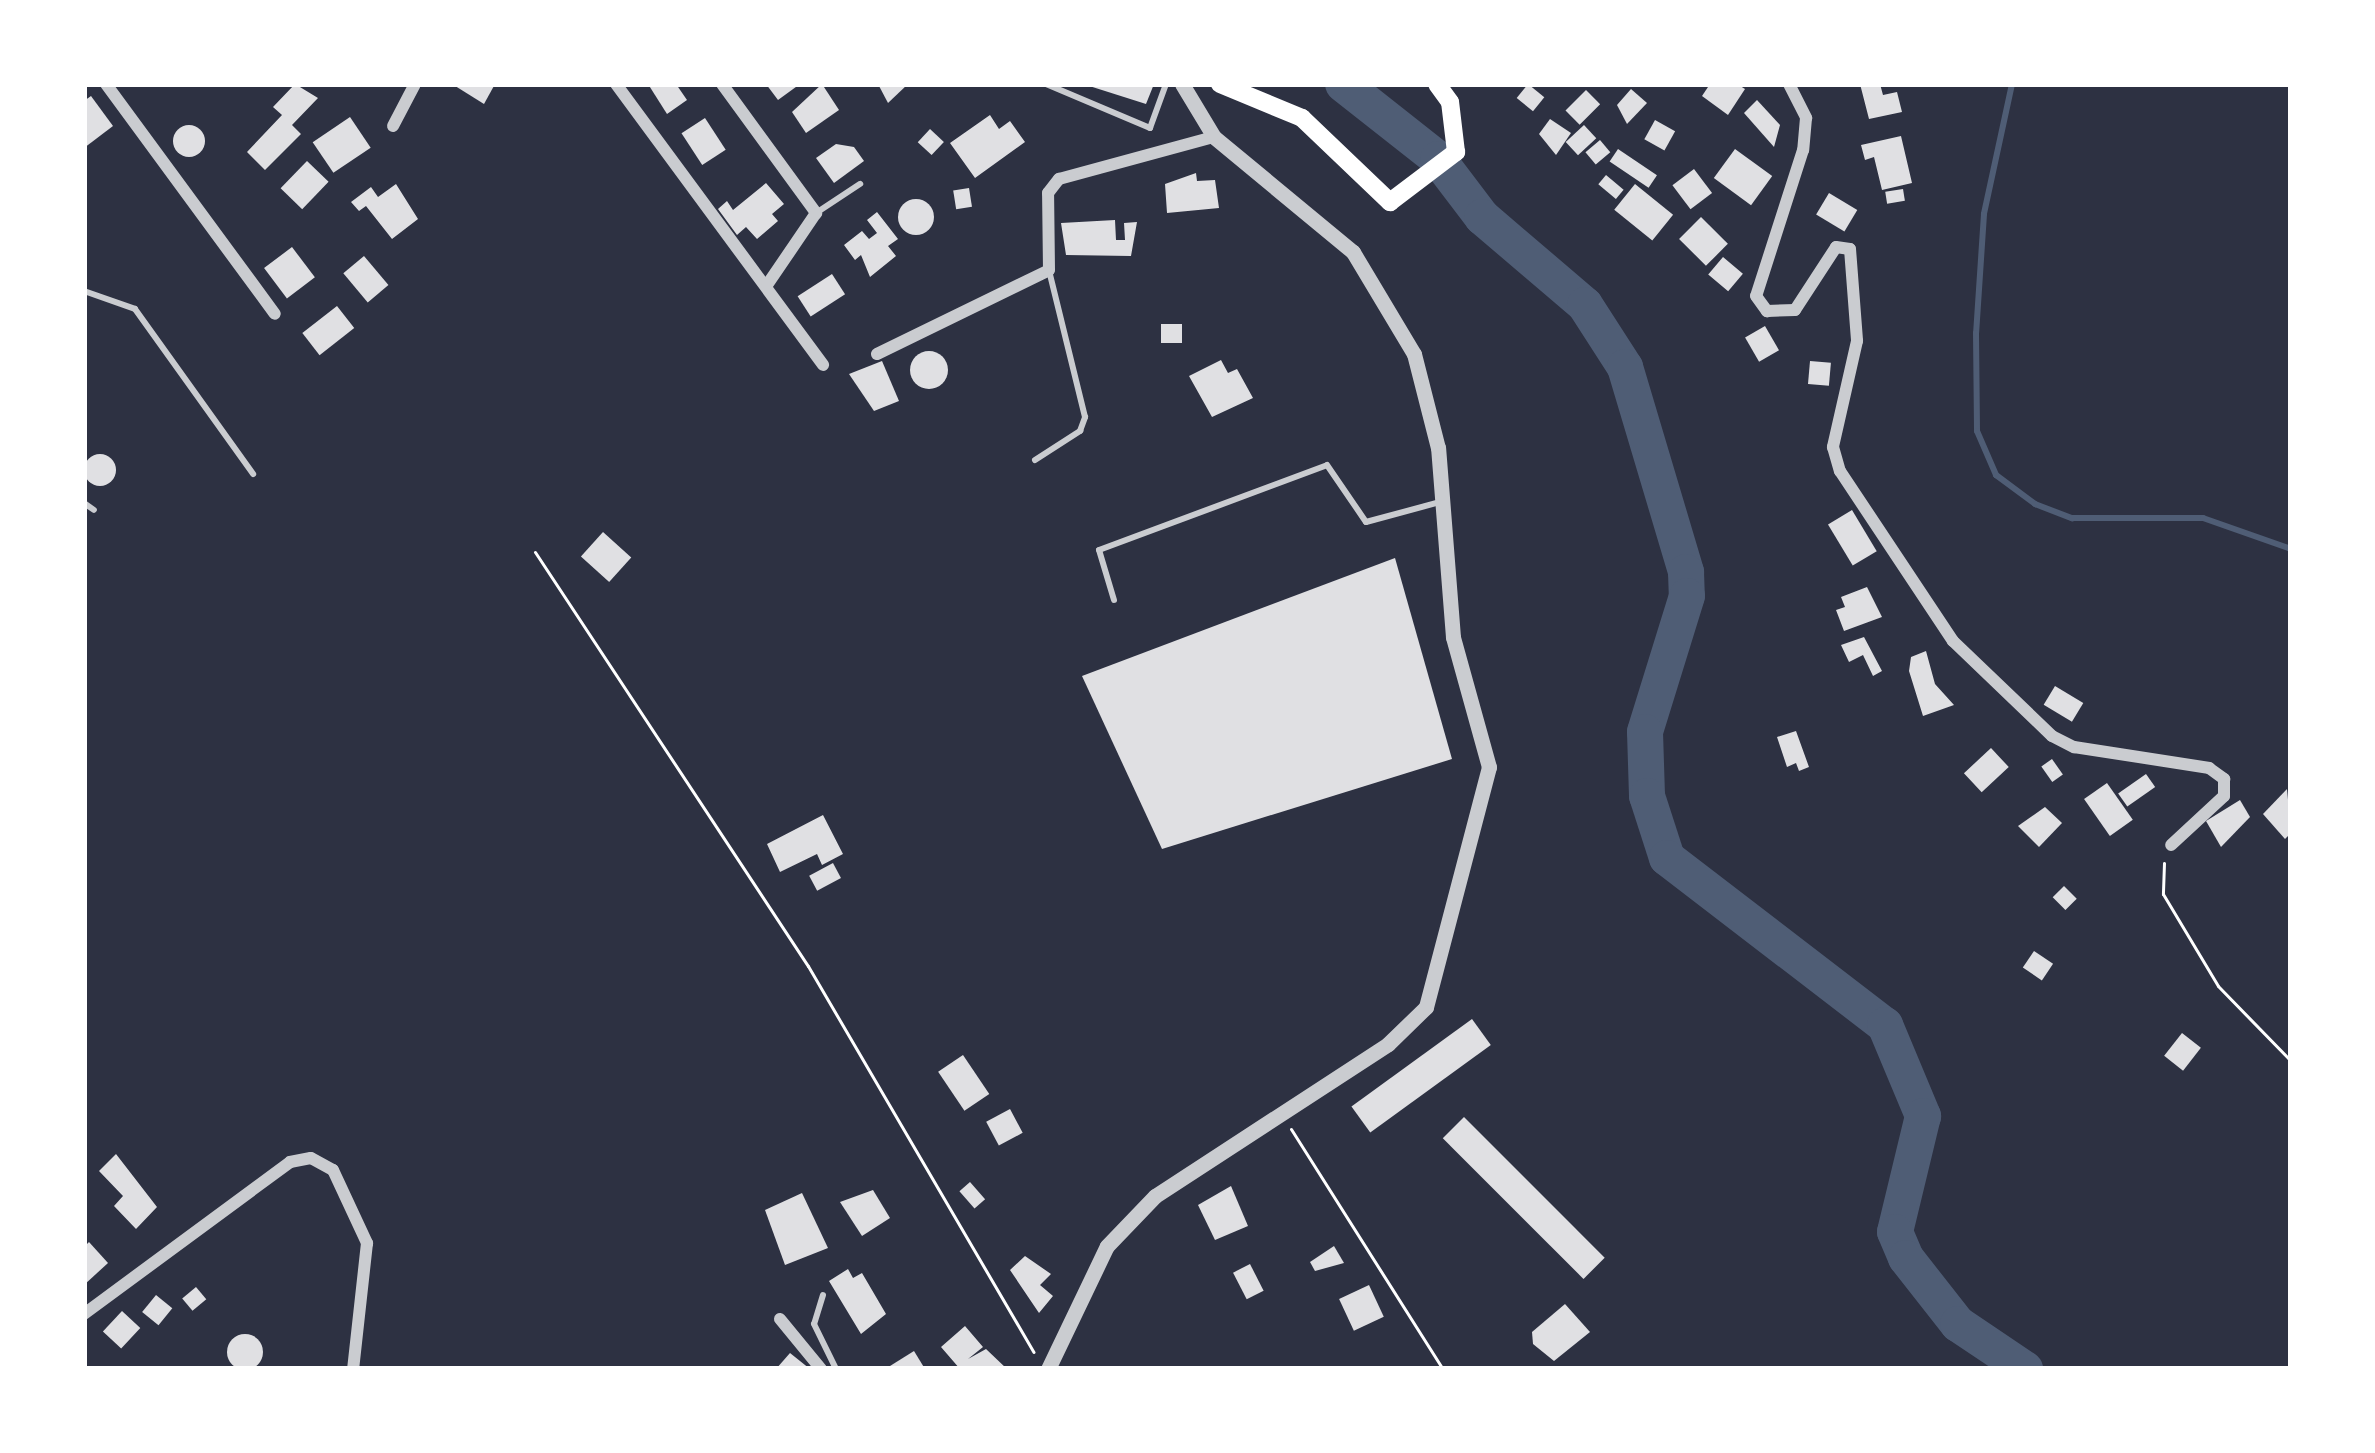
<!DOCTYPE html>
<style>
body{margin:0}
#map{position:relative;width:2375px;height:1453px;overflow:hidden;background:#2d3142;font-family:"PT Sans",sans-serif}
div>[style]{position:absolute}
.stream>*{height:6px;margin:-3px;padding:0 3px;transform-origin:3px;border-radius:3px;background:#4f5d75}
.river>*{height:36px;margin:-18px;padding:0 18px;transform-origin:18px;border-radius:18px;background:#4f5d75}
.building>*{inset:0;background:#e0e0e3;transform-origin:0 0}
.round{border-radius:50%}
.path>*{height:3px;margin:-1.5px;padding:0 1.5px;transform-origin:1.5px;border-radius:1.5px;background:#fff}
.service>*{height:6px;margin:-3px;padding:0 3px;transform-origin:3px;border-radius:3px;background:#caccd0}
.minor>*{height:12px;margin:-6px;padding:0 6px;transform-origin:6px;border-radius:6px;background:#caccd0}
.tertiary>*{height:15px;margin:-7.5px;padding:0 7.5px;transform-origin:7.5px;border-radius:7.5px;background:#caccd0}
.primary>*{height:18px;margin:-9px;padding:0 9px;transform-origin:9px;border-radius:9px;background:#fff}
span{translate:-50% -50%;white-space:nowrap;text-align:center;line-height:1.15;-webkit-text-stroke:12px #fff;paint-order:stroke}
.frame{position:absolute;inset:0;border:87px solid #fff;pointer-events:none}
</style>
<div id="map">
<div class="stream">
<i style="left:2012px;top:84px;width:133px;rotate:102.2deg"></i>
<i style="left:1984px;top:214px;width:119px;rotate:93.8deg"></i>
<i style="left:1976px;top:333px;width:98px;rotate:89.4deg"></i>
<i style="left:1977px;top:431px;width:48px;rotate:66.6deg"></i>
<i style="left:1996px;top:475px;width:49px;rotate:36.6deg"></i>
<i style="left:2035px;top:504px;width:40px;rotate:21deg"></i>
<i style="left:2072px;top:518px;width:131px"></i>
<i style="left:2203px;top:518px;width:93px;rotate:19.4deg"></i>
</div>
<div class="river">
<i style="left:1343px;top:84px;width:121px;rotate:38.3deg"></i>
<i style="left:1438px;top:159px;width:73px;rotate:52.8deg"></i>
<i style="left:1482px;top:217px;width:135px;rotate:40.5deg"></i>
<i style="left:1585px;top:305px;width:74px;rotate:57.2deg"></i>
<i style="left:1625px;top:367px;width:214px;rotate:73.4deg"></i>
<i style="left:1686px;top:572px;width:24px;rotate:88deg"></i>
<i style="left:1687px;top:596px;width:142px;rotate:107.2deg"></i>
<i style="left:1645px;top:732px;width:64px;rotate:88.2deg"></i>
<i style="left:1647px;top:796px;width:65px;rotate:72.1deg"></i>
<i style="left:1667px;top:858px;width:275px;rotate:37.5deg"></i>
<i style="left:1885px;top:1025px;width:99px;rotate:67.3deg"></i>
<i style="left:1923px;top:1116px;width:119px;rotate:103.6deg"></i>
<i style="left:1895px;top:1232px;width:28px;rotate:67deg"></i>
<i style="left:1906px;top:1258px;width:84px;rotate:51.8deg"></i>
<i style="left:1958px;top:1324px;width:81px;rotate:33.9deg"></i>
</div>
<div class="building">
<i style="clip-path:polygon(295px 84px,318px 98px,292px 125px,301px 134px,265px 170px,247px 152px,282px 115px,273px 107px)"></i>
<i style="clip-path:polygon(452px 84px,495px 84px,484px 104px)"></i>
<i style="clip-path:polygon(648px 84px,676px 84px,687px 100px,667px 114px)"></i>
<i style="clip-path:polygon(766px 84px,800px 84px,778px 100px)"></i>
<i style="clip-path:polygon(822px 84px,839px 110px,806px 133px,792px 112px)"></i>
<i style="clip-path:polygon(878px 84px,908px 84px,888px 103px)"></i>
<i style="clip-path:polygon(1083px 84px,1154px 84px,1146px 104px)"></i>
<i style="left:1528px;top:84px;width:21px;height:18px;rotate:39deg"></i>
<i style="clip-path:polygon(1710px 84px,1737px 84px,1745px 89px,1728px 115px,1702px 96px)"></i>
<i style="clip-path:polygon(1860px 84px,1880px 84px,1883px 95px,1897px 92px,1902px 112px,1869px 119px)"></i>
<i style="clip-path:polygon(1631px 89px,1647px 103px,1627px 124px,1617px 105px)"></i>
<i style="left:1586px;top:90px;width:20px;height:29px;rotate:45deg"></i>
<i style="clip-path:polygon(91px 96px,113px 126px,84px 148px,84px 101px)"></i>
<i style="clip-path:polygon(1757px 100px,1780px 125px,1774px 147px,1744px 113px)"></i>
<i style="clip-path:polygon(990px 115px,999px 129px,1010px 121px,1025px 142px,975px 178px,950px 143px)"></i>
<i style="left:350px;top:117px;width:37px;height:45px;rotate:56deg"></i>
<i style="left:705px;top:118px;width:38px;height:28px;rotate:57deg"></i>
<i style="clip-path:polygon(1550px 119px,1571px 133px,1556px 155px,1539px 134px)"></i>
<i style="left:1655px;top:120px;width:23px;height:22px;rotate:29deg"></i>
<i class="round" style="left:173px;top:125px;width:32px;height:32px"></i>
<i style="left:1584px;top:125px;width:18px;height:25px;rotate:47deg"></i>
<i style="left:930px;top:129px;width:19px;height:18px;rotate:43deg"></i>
<i style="clip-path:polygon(1901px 136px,1912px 183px,1882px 190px,1874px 157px,1865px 160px,1861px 145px)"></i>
<i style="left:1600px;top:140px;width:16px;height:19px;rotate:50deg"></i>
<i style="clip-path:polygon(836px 144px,854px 147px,864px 161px,834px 183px,816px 158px)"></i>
<i style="left:1618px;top:149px;width:47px;height:15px;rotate:34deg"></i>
<i style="left:1735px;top:149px;width:46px;height:36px;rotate:36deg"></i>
<i style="left:307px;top:161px;width:30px;height:38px;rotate:44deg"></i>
<i style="left:1694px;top:169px;width:30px;height:27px;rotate:53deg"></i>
<i style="clip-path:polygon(1196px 173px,1197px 181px,1215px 180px,1219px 208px,1167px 213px,1165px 184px)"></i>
<i style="left:1606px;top:175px;width:23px;height:12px;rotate:40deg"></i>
<i style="clip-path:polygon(766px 183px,784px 204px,772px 214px,778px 221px,757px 239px,746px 227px,737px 235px,718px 209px,727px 201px,733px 210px)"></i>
<i style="clip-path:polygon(396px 184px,418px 219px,392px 239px,366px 206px,359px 211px,351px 202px,371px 187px,378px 197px)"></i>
<i style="left:1635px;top:184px;width:49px;height:33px;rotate:39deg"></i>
<i style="left:969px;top:188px;width:19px;height:16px;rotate:81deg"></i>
<i style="left:1903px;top:189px;width:12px;height:18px;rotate:81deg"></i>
<i style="left:1829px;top:193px;width:33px;height:25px;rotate:31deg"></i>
<i class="round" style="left:898px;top:199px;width:36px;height:36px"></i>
<i style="clip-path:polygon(877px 212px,898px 239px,888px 246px,896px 256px,870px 277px,861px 255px,855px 260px,844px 245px,862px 231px,869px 239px,877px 233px,867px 220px)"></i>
<i style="left:1701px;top:217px;width:38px;height:31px;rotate:45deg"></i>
<i style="clip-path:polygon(1115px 220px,1116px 240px,1125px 240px,1124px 223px,1137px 222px,1131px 256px,1066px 255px,1061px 223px)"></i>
<i style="left:292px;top:247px;width:38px;height:35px;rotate:53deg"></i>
<i style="left:364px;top:256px;width:38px;height:27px;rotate:50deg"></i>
<i style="left:1723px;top:257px;width:26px;height:23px;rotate:40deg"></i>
<i style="left:832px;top:274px;width:24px;height:41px;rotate:57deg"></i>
<i style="left:337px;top:306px;width:28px;height:44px;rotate:52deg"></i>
<i style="left:1182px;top:324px;width:19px;height:21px;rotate:90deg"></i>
<i style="left:1765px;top:326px;width:28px;height:23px;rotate:60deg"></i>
<i class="round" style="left:910px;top:351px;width:38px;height:38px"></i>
<i style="clip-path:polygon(1221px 360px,1228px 373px,1237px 369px,1253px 398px,1212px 417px,1189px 376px)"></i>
<i style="clip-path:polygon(882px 361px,899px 401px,874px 411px,849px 374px)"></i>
<i style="left:1810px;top:361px;width:21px;height:23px;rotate:5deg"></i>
<i class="round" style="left:84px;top:454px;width:32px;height:32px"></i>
<i style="left:1852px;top:510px;width:48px;height:28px;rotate:59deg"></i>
<i style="left:603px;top:532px;width:38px;height:33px;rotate:42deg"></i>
<i style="clip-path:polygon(1395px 558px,1452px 759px,1162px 849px,1082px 676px)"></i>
<i style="clip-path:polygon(1867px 587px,1882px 617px,1844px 631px,1836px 610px,1845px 607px,1841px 597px)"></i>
<i style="clip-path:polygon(1864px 637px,1882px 671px,1873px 676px,1863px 655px,1849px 662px,1841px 645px)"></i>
<i style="clip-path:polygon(1926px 651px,1935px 684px,1954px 705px,1923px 716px,1909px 671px,1911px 657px)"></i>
<i style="left:2055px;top:686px;width:33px;height:22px;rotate:31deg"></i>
<i style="clip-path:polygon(1796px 731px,1809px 767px,1799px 771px,1796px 763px,1787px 767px,1777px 737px)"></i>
<i style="left:1991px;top:748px;width:26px;height:37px;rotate:47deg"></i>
<i style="left:2052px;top:759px;width:19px;height:13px;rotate:55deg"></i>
<i style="left:2146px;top:774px;width:16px;height:34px;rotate:55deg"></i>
<i style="left:2107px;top:783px;width:45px;height:28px;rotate:55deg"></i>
<i style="clip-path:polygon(2287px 789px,2291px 833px,2285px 839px,2263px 814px)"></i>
<i style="clip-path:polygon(2240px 800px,2250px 817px,2221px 847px,2206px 821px)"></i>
<i style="clip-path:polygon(2045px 807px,2062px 823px,2039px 847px,2018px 826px)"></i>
<i style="clip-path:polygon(823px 815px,843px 854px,822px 865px,817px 854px,780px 872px,767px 844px)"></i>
<i style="left:833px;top:863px;width:17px;height:27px;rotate:62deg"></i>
<i style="left:2064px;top:886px;width:18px;height:16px;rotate:45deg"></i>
<i style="left:2034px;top:951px;width:23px;height:20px;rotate:34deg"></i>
<i style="left:1472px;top:1019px;width:32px;height:149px;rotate:54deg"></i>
<i style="left:2182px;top:1033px;width:24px;height:29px;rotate:38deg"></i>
<i style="left:963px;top:1055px;width:47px;height:30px;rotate:56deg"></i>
<i style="left:1010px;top:1109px;width:27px;height:27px;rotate:62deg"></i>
<i style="left:1464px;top:1117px;width:199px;height:30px;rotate:45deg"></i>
<i style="clip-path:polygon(116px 1154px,157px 1207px,136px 1229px,114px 1206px,123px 1196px,99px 1171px)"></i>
<i style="left:970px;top:1182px;width:23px;height:14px;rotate:49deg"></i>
<i style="clip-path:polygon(1231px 1186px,1248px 1226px,1215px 1240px,1198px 1205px)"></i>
<i style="clip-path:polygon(873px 1190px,890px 1218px,862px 1236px,840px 1202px)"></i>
<i style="clip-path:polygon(802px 1193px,828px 1248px,785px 1265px,765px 1210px)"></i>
<i style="clip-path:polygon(89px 1242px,108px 1263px,84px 1285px,84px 1247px)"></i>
<i style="clip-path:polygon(1334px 1246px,1344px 1263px,1315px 1271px,1310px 1262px)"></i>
<i style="clip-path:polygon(1025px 1256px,1051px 1274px,1040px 1285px,1053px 1296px,1039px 1313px,1010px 1270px)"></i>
<i style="left:1250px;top:1264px;width:30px;height:19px;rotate:63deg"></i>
<i style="clip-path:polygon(848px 1269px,853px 1278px,862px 1273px,886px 1314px,861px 1334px,829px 1281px)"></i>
<i style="left:1369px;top:1285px;width:35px;height:33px;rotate:65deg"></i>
<i style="left:196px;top:1287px;width:16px;height:18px;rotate:50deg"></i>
<i style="left:156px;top:1295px;width:21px;height:22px;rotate:39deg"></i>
<i style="clip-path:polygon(1565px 1304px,1590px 1332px,1554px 1361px,1533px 1344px,1532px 1332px)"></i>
<i style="left:122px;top:1311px;width:25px;height:28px;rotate:43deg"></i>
<i style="clip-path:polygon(965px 1326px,983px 1347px,968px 1359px,986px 1349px,1007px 1369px,960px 1369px,941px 1347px)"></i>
<i class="round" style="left:227px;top:1334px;width:36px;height:36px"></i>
<i style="clip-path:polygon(914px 1351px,925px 1369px,892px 1369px,890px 1366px)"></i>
<i style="clip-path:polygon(790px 1353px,810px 1369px,776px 1369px)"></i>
</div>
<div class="path">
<i style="left:535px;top:552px;width:496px;rotate:56.6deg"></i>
<i style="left:808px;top:966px;width:447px;rotate:59.7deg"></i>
<i style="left:2164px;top:863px;width:31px;rotate:92deg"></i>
<i style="left:2163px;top:894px;width:107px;rotate:59.1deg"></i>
<i style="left:2218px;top:986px;width:105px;rotate:45.8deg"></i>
<i style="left:1291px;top:1129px;width:284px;rotate:57.7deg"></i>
</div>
<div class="service">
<i style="left:1046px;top:84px;width:113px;rotate:22.9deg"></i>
<i style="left:1150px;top:128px;width:47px;rotate:-70deg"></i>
<i style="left:816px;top:213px;width:53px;rotate:-33.4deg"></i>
<i style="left:84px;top:291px;width:54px;rotate:19.4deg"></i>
<i style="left:135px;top:309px;width:203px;rotate:54.4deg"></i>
<i style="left:1035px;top:460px;width:54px;rotate:-32.8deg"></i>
<i style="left:1080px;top:431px;width:15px;rotate:-70deg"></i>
<i style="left:1085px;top:417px;width:151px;rotate:-103.8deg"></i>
<i style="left:84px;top:503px;width:12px;rotate:35deg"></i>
<i style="left:1114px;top:600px;width:52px;rotate:-106.7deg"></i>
<i style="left:1099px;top:550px;width:243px;rotate:-20.4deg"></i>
<i style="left:1327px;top:465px;width:69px;rotate:55.6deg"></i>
<i style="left:1366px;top:522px;width:77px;rotate:-15.1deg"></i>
<i style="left:823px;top:1295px;width:30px;rotate:107deg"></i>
<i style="left:814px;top:1324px;width:50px;rotate:63.9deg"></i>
</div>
<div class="minor">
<i style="left:106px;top:84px;width:285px;rotate:53.7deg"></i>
<i style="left:616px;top:84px;width:349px;rotate:53.6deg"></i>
<i style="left:722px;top:84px;width:160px;rotate:53.9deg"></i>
<i style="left:816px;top:213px;width:87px;rotate:124.2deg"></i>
<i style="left:1789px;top:84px;width:38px;rotate:63deg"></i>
<i style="left:1806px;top:118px;width:32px;rotate:95deg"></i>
<i style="left:1803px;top:150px;width:153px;rotate:107.8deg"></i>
<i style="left:1756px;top:296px;width:19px;rotate:54deg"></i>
<i style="left:1767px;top:311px;width:28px;rotate:-2deg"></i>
<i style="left:1795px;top:310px;width:75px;rotate:-56.9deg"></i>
<i style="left:1836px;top:247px;width:14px;rotate:8deg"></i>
<i style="left:1850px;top:249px;width:92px;rotate:85.6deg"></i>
<i style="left:1857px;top:341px;width:109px;rotate:102.8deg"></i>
<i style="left:1833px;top:447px;width:25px;rotate:74deg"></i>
<i style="left:1840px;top:471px;width:204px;rotate:56.4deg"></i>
<i style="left:1953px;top:641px;width:137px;rotate:43.8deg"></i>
<i style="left:2052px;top:736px;width:25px;rotate:27deg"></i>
<i style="left:2074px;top:747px;width:137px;rotate:8.8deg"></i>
<i style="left:2209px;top:768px;width:19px;rotate:36deg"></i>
<i style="left:2224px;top:779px;width:17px;rotate:90deg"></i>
<i style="left:2224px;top:796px;width:72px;rotate:137.2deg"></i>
<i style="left:393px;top:126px;width:47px;rotate:-62.4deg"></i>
<i style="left:877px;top:354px;width:191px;rotate:-26deg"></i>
<i style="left:1049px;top:270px;width:77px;rotate:-90.7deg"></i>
<i style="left:1048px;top:193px;width:18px;rotate:-52deg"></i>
<i style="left:1059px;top:179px;width:161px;rotate:-15.2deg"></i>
<i style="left:84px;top:1314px;width:256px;rotate:-36.4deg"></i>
<i style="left:290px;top:1162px;width:21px;rotate:-11deg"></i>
<i style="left:311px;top:1158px;width:25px;rotate:29deg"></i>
<i style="left:333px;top:1170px;width:81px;rotate:65deg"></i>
<i style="left:367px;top:1243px;width:127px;rotate:96.3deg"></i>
<i style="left:780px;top:1319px;width:65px;rotate:50.6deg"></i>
</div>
<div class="tertiary">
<i style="left:1048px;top:1369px;width:136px;rotate:-64.4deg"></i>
<i style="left:1107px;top:1246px;width:69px;rotate:-46.2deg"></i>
<i style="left:1155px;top:1196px;width:278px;rotate:-33.1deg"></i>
<i style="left:1388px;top:1044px;width:53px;rotate:-44.2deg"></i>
<i style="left:1426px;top:1007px;width:248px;rotate:-75.3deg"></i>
<i style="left:1489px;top:767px;width:135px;rotate:-105.5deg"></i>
<i style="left:1453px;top:637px;width:190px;rotate:-94.5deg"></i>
<i style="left:1438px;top:448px;width:97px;rotate:-104.3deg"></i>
<i style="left:1414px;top:354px;width:119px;rotate:-120.9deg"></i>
<i style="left:1353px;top:252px;width:180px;rotate:-140.4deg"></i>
<i style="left:1214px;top:137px;width:62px;rotate:-121.1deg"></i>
</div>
<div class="primary">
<i style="left:1220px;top:84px;width:89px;rotate:22.5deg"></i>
<i style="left:1302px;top:118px;width:122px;rotate:43.7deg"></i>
<i style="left:1390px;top:202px;width:83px;rotate:-37.1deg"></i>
<i style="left:1456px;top:152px;width:50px;rotate:-96.8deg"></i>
<i style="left:1450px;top:102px;width:22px;rotate:-126deg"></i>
</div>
<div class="frame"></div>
</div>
